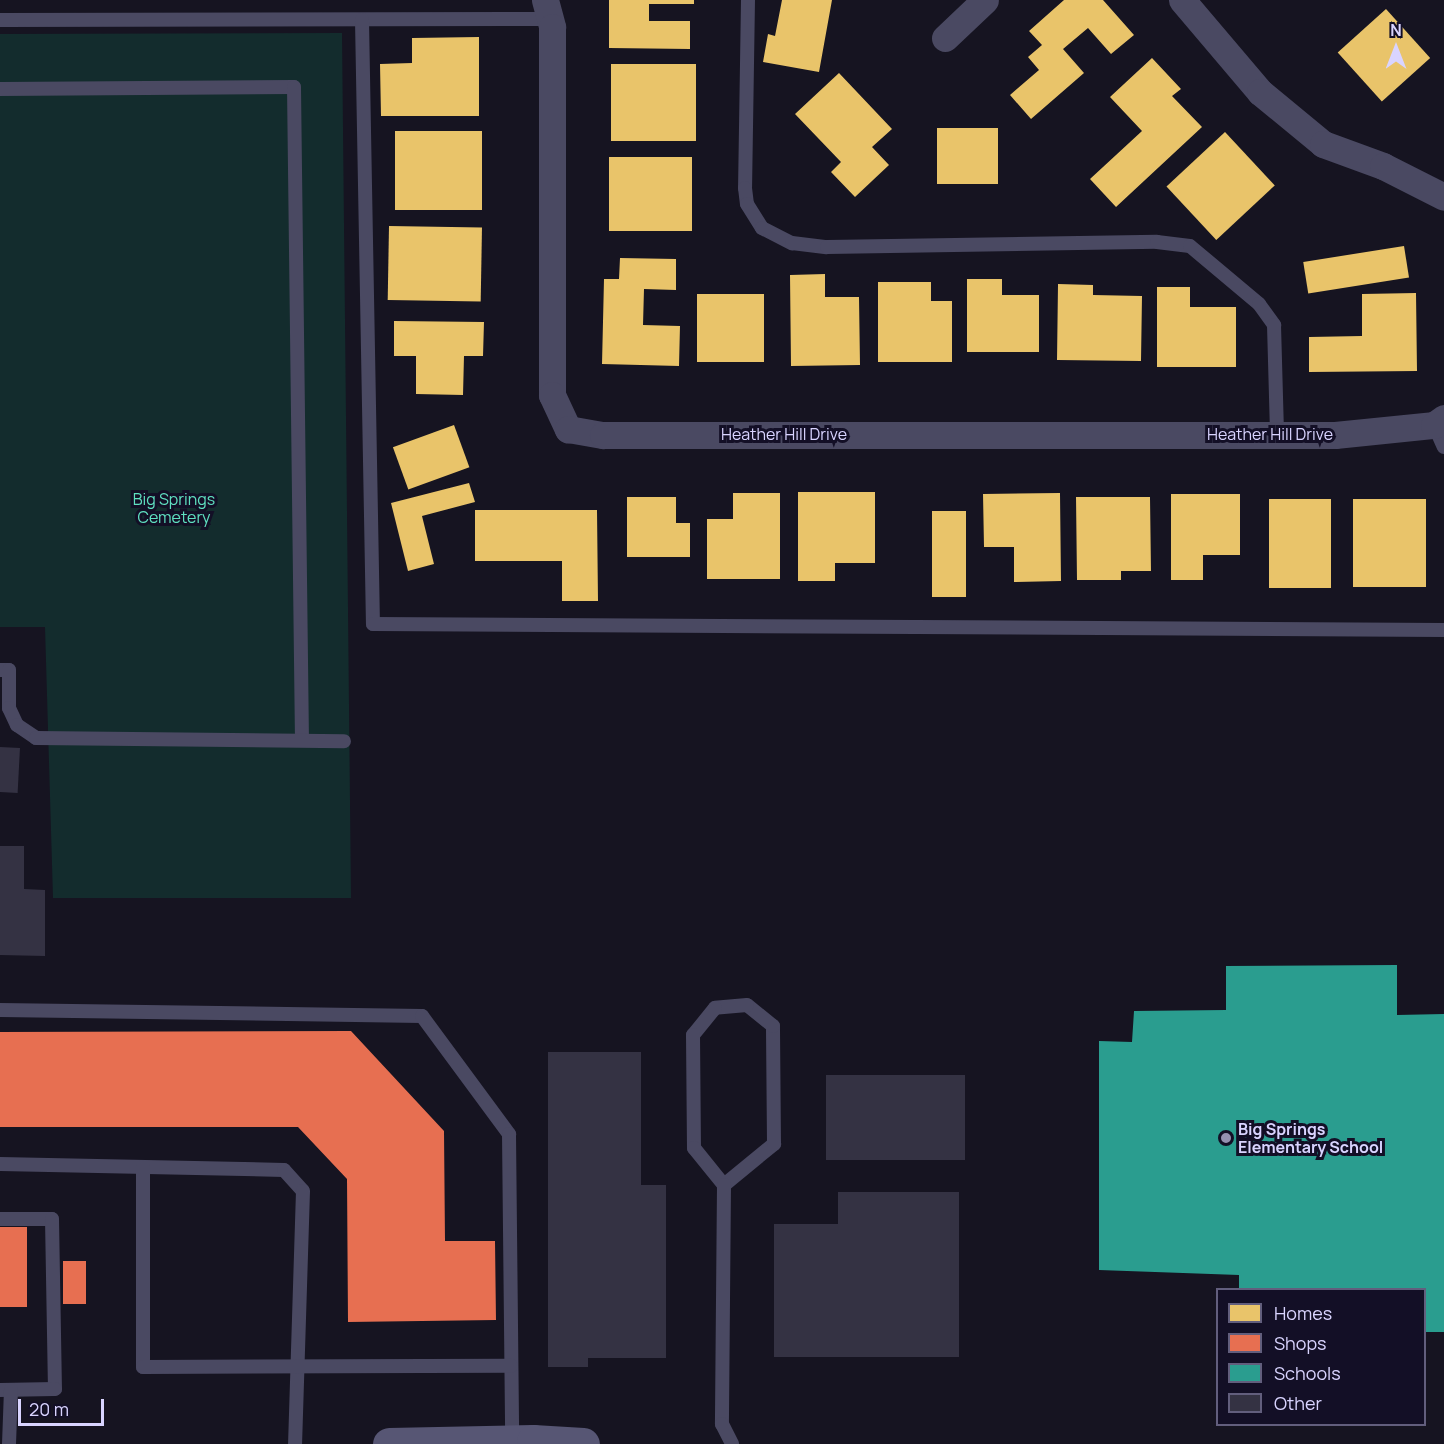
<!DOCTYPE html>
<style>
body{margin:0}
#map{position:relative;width:1444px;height:1444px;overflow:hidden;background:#161421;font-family:Manrope,sans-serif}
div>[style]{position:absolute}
.green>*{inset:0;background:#132c2d}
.homes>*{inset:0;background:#e9c46a;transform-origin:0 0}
.shops>*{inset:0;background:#e76f51;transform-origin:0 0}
.schools>*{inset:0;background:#2a9d8f}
.building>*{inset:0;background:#343243;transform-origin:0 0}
.service>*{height:14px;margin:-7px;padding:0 7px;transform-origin:7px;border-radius:7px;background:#4a4962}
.minor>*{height:27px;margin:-13.5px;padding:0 13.5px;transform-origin:13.5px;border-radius:13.5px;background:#4a4962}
.secondary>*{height:33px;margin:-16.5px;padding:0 16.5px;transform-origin:16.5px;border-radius:16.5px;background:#575674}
.dots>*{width:16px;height:16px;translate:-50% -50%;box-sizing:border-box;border:3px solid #130f26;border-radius:50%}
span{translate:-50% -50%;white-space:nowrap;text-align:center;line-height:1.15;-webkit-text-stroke:6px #130f26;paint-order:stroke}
.street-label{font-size:16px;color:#d9d4ff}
.park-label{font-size:16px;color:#5fe0c0}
.poi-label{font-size:16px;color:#d9d4ff;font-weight:700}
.left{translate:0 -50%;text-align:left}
.legend{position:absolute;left:1216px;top:1288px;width:210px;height:138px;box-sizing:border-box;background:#130f26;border:2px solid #625e7d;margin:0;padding:8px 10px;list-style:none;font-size:18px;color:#d9d4ff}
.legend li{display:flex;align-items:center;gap:12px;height:30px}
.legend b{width:30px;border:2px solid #625e7d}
.north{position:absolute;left:1366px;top:18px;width:60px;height:60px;-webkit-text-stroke:4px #130f26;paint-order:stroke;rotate:0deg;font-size:16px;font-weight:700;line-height:24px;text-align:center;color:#d9d4ff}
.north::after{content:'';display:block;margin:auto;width:21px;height:27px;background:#d9d4ff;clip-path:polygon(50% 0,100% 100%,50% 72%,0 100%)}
.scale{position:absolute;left:18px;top:1399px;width:86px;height:27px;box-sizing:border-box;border:3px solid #d9d4ff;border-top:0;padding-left:8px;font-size:18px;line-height:21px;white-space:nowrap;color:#d9d4ff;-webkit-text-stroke:4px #130f26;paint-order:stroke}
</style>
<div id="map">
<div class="green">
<i style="clip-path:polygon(342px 33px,351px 898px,53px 898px,45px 627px,0 627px,0 34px)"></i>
</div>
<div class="homes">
<i style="clip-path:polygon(609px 0,694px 0,694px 4px,649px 4px,649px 21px,690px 21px,690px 49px,609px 48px)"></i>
<i style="clip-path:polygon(782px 0,832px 0,819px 72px,763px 62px,768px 34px,775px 36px)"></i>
<i style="clip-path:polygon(1064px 0,1103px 0,1134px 35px,1111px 54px,1088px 28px,1063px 49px,1084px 73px,1031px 119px,1010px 95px,1039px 70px,1028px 57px,1042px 45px,1029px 31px)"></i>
<i style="left:1386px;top:9px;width:66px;height:65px;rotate:48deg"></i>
<i style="clip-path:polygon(479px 37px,479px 116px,381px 116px,380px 64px,412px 63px,412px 38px)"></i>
<i style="clip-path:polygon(1152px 58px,1181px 89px,1172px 96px,1202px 127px,1116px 207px,1090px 179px,1142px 131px,1110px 97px)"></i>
<i style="left:611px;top:64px;width:85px;height:77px"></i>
<i style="clip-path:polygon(839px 73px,892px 129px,872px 147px,889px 165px,855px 197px,831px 172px,841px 162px,795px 114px)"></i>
<i style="left:937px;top:128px;width:61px;height:56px"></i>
<i style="left:395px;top:131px;width:87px;height:79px"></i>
<i style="left:1225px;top:132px;width:73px;height:80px;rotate:47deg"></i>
<i style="left:609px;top:157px;width:83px;height:74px"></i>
<i style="left:389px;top:226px;width:93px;height:74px;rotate:1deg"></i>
<i style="left:1404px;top:246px;width:32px;height:102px;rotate:81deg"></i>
<i style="clip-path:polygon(620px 258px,676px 259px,676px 290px,644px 289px,643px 325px,680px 326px,679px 366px,602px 364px,604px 279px,619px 279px)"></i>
<i style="clip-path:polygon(825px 274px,825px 297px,859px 297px,860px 365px,791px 366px,790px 275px)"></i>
<i style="clip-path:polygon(967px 279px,1002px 279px,1002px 295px,1039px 295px,1039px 352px,967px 352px)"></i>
<i style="clip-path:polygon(878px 282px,931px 282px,931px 301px,952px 301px,952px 362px,878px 362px)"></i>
<i style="clip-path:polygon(1058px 284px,1093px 285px,1093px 295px,1142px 296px,1141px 361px,1057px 360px)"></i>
<i style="clip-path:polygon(1157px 287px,1190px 287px,1190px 307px,1236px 307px,1236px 367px,1157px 367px)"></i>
<i style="clip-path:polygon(1416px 293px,1417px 371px,1309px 372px,1309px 337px,1362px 336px,1362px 294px)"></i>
<i style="left:697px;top:294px;width:67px;height:68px"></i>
<i style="clip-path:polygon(394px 321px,484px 322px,483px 356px,464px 356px,463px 395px,416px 394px,416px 356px,394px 356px)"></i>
<i style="left:454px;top:425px;width:45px;height:65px;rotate:70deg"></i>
<i style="clip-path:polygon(469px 483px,475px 502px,422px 516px,434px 564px,408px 571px,391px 503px)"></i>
<i style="clip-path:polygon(798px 492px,875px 492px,875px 563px,835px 563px,835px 581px,798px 581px)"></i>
<i style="clip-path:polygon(733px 493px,780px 493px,780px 579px,707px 579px,707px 519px,733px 519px)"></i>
<i style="clip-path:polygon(1060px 493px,1061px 581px,1014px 582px,1014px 547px,984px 547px,983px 494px)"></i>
<i style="clip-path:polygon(1171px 494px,1240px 494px,1240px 555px,1203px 555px,1203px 580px,1171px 580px)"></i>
<i style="clip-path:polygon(627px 497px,676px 497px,676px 523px,690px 523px,690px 557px,627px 557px)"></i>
<i style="clip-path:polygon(1076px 497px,1150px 497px,1151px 571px,1121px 571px,1121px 580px,1077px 580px)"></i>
<i style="left:1269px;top:499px;width:62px;height:89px"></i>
<i style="left:1353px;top:499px;width:73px;height:88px"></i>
<i style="clip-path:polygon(475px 510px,597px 510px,598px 601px,562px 601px,562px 561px,475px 561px)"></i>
<i style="left:932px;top:511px;width:34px;height:86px"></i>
</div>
<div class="shops">
<i style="clip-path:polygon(351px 1031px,444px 1131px,445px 1241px,495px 1241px,496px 1320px,348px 1322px,347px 1179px,298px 1127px,0 1127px,0 1032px)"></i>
<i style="left:0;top:1227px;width:27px;height:80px"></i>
<i style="left:63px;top:1261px;width:23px;height:43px"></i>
</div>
<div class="schools">
<i style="clip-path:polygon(1397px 965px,1397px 1015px,1444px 1014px,1444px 1332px,1424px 1332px,1424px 1290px,1239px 1290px,1239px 1275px,1099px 1270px,1099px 1041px,1132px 1042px,1134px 1011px,1226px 1010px,1226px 966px)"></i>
</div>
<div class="building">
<i style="left:0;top:747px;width:20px;height:45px;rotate:3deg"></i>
<i style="clip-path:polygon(0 846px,24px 846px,24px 889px,45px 890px,45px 956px,0 955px)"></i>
<i style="clip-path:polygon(548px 1052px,641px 1052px,641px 1185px,666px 1185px,666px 1358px,588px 1358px,588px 1367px,548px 1367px)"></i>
<i style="left:826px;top:1075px;width:139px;height:85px"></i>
<i style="clip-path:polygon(838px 1192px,959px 1192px,959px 1357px,774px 1357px,774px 1224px,838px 1224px)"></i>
</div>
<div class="service">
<i style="left:748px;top:0;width:188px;rotate:90.9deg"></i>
<i style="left:745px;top:188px;width:16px;rotate:83deg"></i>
<i style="left:747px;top:204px;width:28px;rotate:58deg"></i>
<i style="left:762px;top:228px;width:34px;rotate:27deg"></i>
<i style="left:792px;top:243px;width:35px;rotate:7deg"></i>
<i style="left:827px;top:247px;width:330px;rotate:-0.9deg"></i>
<i style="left:1157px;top:242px;width:33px;rotate:7deg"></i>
<i style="left:1190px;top:246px;width:90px;rotate:40deg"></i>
<i style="left:1259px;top:304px;width:26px;rotate:54deg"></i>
<i style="left:1274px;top:325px;width:110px;rotate:88.4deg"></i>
<i style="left:0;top:20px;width:550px;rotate:-0.1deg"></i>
<i style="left:362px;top:20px;width:604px;rotate:88.96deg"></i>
<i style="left:373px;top:624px;width:1071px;rotate:0.32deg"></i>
<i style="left:0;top:89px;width:294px;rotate:-0.4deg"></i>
<i style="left:294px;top:87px;width:653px;rotate:89.3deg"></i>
<i style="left:1434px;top:425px;width:24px;rotate:66deg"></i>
<i style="left:0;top:670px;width:9px"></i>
<i style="left:9px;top:670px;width:38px;rotate:90deg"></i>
<i style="left:9px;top:708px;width:19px;rotate:65deg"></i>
<i style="left:17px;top:725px;width:23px;rotate:34deg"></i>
<i style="left:36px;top:738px;width:308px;rotate:0.6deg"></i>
<i style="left:0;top:1010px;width:422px;rotate:0.8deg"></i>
<i style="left:422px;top:1016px;width:147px;rotate:53.6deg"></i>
<i style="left:509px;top:1134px;width:307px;rotate:89.4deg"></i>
<i style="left:0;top:1164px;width:284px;rotate:1.2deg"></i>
<i style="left:284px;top:1170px;width:28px;rotate:48deg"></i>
<i style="left:303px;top:1191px;width:253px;rotate:91.8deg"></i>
<i style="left:143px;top:1167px;width:200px;rotate:90deg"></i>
<i style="left:143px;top:1367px;width:368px;rotate:-0.2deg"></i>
<i style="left:724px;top:1185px;width:65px;rotate:-39.4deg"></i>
<i style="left:774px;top:1144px;width:118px;rotate:-90.5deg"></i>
<i style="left:773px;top:1026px;width:33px;rotate:-141deg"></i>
<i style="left:747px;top:1005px;width:32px;rotate:175deg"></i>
<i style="left:715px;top:1008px;width:35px;rotate:129deg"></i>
<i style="left:693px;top:1035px;width:113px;rotate:89.5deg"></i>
<i style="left:694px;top:1148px;width:48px;rotate:51deg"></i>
<i style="left:724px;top:1185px;width:239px;rotate:90.5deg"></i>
<i style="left:722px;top:1424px;width:22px;rotate:63deg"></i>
<i style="left:0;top:1219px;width:52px"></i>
<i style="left:52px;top:1219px;width:170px;rotate:89deg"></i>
<i style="left:55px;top:1389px;width:55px;rotate:179deg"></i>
<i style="left:9px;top:1444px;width:54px;rotate:-87.9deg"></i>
</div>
<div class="minor">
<i style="left:545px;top:0;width:28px;rotate:75deg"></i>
<i style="left:552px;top:27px;width:368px;rotate:90deg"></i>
<i style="left:552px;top:395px;width:38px;rotate:65deg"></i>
<i style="left:568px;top:429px;width:36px;rotate:10deg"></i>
<i style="left:603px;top:435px;width:732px"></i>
<i style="left:1335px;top:435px;width:100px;rotate:-5.8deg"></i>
<i style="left:1434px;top:425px;width:12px;rotate:-35deg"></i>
<i style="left:1182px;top:0;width:121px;rotate:49.7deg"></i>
<i style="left:1260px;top:92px;width:82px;rotate:39.5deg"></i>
<i style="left:1323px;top:144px;width:64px;rotate:20.1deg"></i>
<i style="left:1383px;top:166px;width:68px;rotate:26.9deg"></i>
<i style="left:945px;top:38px;width:55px;rotate:-43.5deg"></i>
</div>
<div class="secondary">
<i style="left:389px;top:1444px;width:144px;rotate:-1.2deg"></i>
<i style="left:533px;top:1441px;width:50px;rotate:3.4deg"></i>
</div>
<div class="dots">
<i style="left:1226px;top:1138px;background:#9591b1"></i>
</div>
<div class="street-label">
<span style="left:784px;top:434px">Heather Hill Drive</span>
<span style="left:1270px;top:434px">Heather Hill Drive</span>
</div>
<div class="park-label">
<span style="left:174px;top:508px">Big Springs<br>Cemetery</span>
</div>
<div class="poi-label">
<span class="left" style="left:1238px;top:1138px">Big Springs<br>Elementary School</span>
</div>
<ul class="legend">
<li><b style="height:16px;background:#e9c46a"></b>Homes</li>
<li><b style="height:16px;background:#e76f51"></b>Shops</li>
<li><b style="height:16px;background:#2a9d8f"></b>Schools</li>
<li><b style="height:16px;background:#343243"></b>Other</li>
</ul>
<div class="north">N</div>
<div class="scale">20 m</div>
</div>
